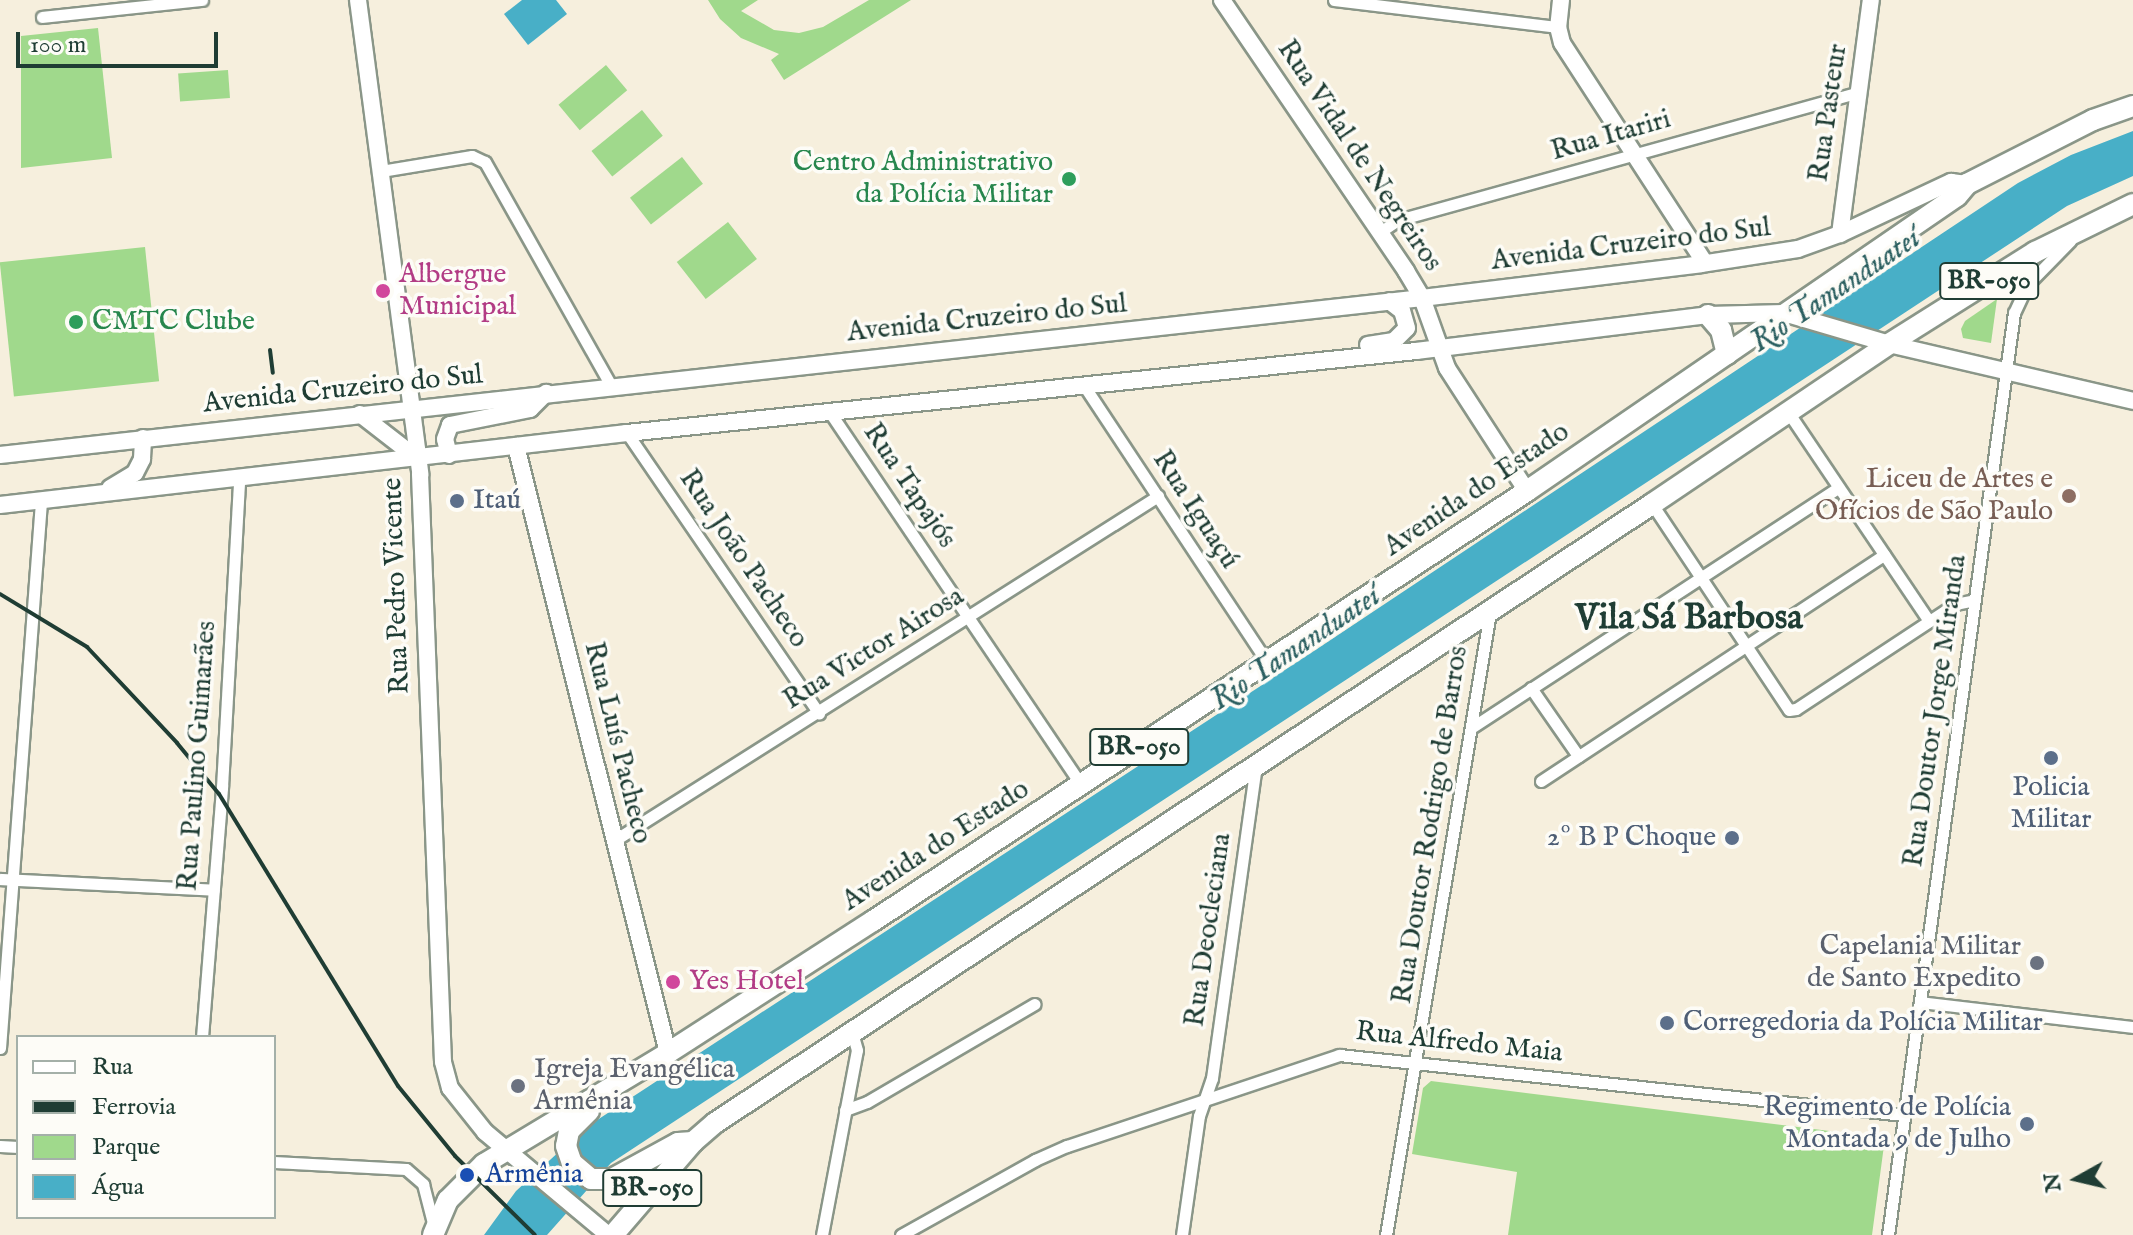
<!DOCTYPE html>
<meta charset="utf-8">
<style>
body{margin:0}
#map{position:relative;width:2133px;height:1235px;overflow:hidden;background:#f6efdd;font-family:"IM FELL English",serif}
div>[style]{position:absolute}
.green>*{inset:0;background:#a0d98c;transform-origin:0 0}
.water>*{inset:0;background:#48afc7}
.roads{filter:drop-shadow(2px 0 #8a9688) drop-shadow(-2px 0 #8a9688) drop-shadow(0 2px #8a9688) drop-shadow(0 -2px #8a9688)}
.street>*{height:11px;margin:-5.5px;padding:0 5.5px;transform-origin:5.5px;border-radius:5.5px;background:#fff}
.secondary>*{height:16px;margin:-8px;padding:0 8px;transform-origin:8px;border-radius:8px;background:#fff}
.primary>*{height:16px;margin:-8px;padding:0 8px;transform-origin:8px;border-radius:8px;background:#fff}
.highway>*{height:20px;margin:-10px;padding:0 10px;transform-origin:10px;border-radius:10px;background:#fff}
.rail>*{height:4px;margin:-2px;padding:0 2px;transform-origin:2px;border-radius:2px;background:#1f3d34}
.dots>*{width:22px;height:22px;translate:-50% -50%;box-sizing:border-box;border:4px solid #fdfcf7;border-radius:50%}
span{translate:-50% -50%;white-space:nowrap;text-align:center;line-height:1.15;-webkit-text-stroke:7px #fdfcf7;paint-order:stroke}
.shield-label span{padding:2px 6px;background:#fdfcf7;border:2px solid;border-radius:6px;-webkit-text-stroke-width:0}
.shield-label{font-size:26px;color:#1f3d34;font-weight:700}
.street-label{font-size:28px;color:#1f3d34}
.leisure-label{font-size:28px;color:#27864d}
.right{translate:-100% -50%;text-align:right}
.left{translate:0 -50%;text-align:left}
.hotel-label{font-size:28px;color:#b23c85}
.education-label{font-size:28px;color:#785e54}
.service-label{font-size:28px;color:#4e5e75}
.worship-label{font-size:28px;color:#5b616d}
.transit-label{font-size:28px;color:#164399}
.water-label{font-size:30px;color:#2b5f60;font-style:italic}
.district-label{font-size:36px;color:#1f3d34;font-weight:700}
.legend{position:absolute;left:16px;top:1035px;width:260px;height:184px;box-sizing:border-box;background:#fdfcf7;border:2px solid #a4b0a9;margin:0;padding:10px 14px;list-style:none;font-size:24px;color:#1f3d34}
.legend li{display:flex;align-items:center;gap:16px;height:40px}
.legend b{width:40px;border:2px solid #a4b0a9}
.north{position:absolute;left:2037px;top:1139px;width:80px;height:80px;-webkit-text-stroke:6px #fdfcf7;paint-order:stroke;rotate:262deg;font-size:22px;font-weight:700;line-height:32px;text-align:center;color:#1f3d34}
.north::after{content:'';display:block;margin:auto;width:28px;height:36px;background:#1f3d34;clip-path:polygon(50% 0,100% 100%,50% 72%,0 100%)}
.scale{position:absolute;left:16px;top:32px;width:202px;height:36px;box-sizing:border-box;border:4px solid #1f3d34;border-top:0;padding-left:10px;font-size:24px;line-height:28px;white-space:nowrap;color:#1f3d34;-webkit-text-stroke:6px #fdfcf7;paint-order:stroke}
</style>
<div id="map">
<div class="green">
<i style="clip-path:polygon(708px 0,758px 0,741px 11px,774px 30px,799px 33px,823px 27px,869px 0,911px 0,784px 80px,771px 60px,779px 54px,741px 38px,720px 19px)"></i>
<i style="clip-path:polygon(98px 28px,112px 158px,21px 168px,21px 36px)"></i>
<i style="left:606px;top:65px;width:33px;height:62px;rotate:50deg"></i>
<i style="left:228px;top:70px;width:28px;height:50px;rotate:86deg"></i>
<i style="left:642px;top:110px;width:33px;height:65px;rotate:51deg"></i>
<i style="left:682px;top:157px;width:34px;height:66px;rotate:52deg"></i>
<i style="left:728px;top:222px;width:47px;height:65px;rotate:52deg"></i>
<i style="left:145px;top:247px;width:135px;height:146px;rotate:84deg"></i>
<i style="clip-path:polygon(1997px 299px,1991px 343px,1963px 338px,1961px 329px,1965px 321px)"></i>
<i style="clip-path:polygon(1431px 1081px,1885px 1138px,1872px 1235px,1508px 1235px,1517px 1172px,1412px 1154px,1423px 1088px)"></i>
</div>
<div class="water">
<i style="clip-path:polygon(522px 0,556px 0,567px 14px,528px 45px,504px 14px)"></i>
<i style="clip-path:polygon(2133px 131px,2133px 176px,2067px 206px,611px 1163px,547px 1235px,484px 1235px,516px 1191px,585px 1128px,1317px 649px,2018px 183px,2071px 155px)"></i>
</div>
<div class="roads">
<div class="street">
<i style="left:1334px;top:0;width:226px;rotate:6.9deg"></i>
<i style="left:42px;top:17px;width:161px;rotate:-6.1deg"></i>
<i style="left:381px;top:171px;width:92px;rotate:-9.4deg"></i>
<i style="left:472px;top:156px;width:14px;rotate:25deg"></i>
<i style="left:485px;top:162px;width:257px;rotate:60.6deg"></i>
<i style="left:1380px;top:232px;width:22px;rotate:-34deg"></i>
<i style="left:1398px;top:220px;width:477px;rotate:-15.5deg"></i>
<i style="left:1083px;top:384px;width:333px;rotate:56.5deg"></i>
<i style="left:1788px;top:412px;width:252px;rotate:56deg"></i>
<i style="left:831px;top:414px;width:447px;rotate:56deg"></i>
<i style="left:627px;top:433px;width:340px;rotate:55.6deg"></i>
<i style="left:1652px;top:504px;width:247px;rotate:56.4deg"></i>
<i style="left:1789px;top:710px;width:7px;rotate:-8deg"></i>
<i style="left:1796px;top:709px;width:191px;rotate:-33.4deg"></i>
<i style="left:1955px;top:604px;width:20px;rotate:-11deg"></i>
<i style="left:1531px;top:688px;width:83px;rotate:55.3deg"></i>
<i style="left:1471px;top:728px;width:439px;rotate:-33.2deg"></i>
<i style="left:1541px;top:781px;width:411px;rotate:-33.4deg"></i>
<i style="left:615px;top:840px;width:643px;rotate:-32.35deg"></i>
<i style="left:0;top:879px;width:214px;rotate:2.9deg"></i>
<i style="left:1920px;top:1002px;width:214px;rotate:6.7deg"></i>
<i style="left:202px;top:1037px;width:251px;rotate:-85.4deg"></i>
<i style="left:222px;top:787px;width:308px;rotate:-86.8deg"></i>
<i style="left:0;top:1048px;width:549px;rotate:-85.71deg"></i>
<i style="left:845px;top:1110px;width:23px;rotate:-20deg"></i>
<i style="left:867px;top:1102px;width:194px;rotate:-30.3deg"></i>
<i style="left:0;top:1146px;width:18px;rotate:3deg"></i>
<i style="left:274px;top:1162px;width:132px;rotate:3deg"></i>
<i style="left:406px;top:1169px;width:23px;rotate:41deg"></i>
<i style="left:423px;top:1184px;width:40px;rotate:75.6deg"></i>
<i style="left:822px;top:1235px;width:188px;rotate:-79.3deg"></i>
<i style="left:857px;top:1050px;width:18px;rotate:-106deg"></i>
<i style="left:901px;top:1235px;width:154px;rotate:-29.2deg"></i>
<i style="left:1035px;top:1160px;width:35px;rotate:-24deg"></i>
<i style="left:1067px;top:1146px;width:287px;rotate:-18.5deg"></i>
<i style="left:1339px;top:1055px;width:568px;rotate:6.06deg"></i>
<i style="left:1182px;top:1235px;width:120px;rotate:-81.9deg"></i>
<i style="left:1199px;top:1116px;width:40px;rotate:-71.1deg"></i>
<i style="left:1212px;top:1078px;width:315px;rotate:-82deg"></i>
<i style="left:1386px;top:1235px;width:632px;rotate:-80.52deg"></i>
<i style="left:1888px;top:1235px;width:931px;rotate:-82.22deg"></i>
<i style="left:2014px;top:313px;width:31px;rotate:-65deg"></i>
<i style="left:2027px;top:285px;width:62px;rotate:-45.7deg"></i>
</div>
<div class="secondary">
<i style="left:358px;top:0;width:478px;rotate:82.5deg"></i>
<i style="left:420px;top:474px;width:588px;rotate:87.76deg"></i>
<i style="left:443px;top:1062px;width:27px;rotate:75deg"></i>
<i style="left:450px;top:1088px;width:56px;rotate:51.5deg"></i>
<i style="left:485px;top:1132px;width:160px;rotate:39.9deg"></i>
<i style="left:1222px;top:0;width:328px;rotate:55.8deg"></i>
<i style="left:1406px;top:271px;width:31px;rotate:59deg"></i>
<i style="left:1422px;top:298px;width:74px;rotate:70.3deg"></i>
<i style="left:1447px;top:368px;width:147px;rotate:57deg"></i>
<i style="left:1561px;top:0;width:27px;rotate:96deg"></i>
<i style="left:1558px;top:27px;width:16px;rotate:76deg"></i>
<i style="left:1562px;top:43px;width:262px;rotate:57deg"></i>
<i style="left:1840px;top:234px;width:236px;rotate:-82.5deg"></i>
<i style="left:1889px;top:344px;width:251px;rotate:13.1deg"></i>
<i style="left:516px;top:446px;width:626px;rotate:75.94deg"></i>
</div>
<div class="primary">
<i style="left:1368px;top:345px;width:26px;rotate:-9deg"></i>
<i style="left:1394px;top:341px;width:18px;rotate:-45deg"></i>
<i style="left:1407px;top:328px;width:18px;rotate:-106deg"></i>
<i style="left:1402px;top:311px;width:16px;rotate:-142deg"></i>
<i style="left:360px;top:414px;width:73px;rotate:37.8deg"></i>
<i style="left:0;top:455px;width:1431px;rotate:-6.3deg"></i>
<i style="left:1422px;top:298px;width:281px;rotate:-6.9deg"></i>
<i style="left:1701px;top:264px;width:98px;rotate:-8.8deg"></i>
<i style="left:1798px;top:249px;width:45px;rotate:-19.7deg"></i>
<i style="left:1840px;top:234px;width:123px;rotate:-25.1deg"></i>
<i style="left:1951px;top:182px;width:16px;rotate:7deg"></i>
<i style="left:449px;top:455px;width:16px;rotate:-104deg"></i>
<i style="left:445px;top:439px;width:15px;rotate:-70deg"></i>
<i style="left:450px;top:425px;width:82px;rotate:-11.3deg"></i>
<i style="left:530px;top:409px;width:23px;rotate:-45deg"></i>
<i style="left:110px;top:488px;width:29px;rotate:-31deg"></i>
<i style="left:135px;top:473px;width:16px;rotate:-63deg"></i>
<i style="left:142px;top:459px;width:21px;rotate:-87deg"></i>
<i style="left:0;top:505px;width:631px;rotate:-6.55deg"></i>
<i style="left:627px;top:433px;width:793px;rotate:-5.93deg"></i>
<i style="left:1416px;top:351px;width:294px;rotate:-7deg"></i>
<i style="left:1708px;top:315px;width:76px;rotate:-1.5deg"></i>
<i style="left:1784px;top:313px;width:109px;rotate:16.4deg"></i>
</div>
<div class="highway">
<i style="left:1708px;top:315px;width:20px;rotate:49deg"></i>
<i style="left:1721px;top:330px;width:25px;rotate:76deg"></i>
<i style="left:589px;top:1111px;width:28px;rotate:135deg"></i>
<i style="left:569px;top:1131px;width:15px;rotate:101deg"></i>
<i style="left:566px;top:1146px;width:18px;rotate:71deg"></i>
<i style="left:572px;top:1163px;width:25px;rotate:40deg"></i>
<i style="left:591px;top:1179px;width:21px"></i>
<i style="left:612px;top:1179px;width:75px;rotate:-28.6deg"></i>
<i style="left:678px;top:1143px;width:15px;rotate:-4deg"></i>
<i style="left:433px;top:1235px;width:38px;rotate:-67deg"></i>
<i style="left:448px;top:1200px;width:51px;rotate:-45deg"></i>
<i style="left:484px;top:1164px;width:215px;rotate:-31.1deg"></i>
<i style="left:668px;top:1053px;width:244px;rotate:-32.8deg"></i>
<i style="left:873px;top:921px;width:783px;rotate:-33.32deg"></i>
<i style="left:1527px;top:491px;width:521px;rotate:-34.45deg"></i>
<i style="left:1957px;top:196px;width:16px;rotate:-50deg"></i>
<i style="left:1967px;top:184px;width:141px;rotate:-26.9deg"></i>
<i style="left:2093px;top:120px;width:42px;rotate:-19.3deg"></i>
<i style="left:613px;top:1235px;width:123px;rotate:-49.3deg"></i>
<i style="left:693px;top:1142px;width:29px;rotate:-41deg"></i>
<i style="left:715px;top:1123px;width:1123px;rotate:-33.45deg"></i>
<i style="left:1652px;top:504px;width:286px;rotate:-34deg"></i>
<i style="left:1889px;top:344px;width:173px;rotate:-32.2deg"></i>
<i style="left:2035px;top:252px;width:109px;rotate:-26.1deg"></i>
</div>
</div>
<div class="rail">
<i style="left:270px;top:350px;width:23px;rotate:83deg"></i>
<i style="left:0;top:594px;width:102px;rotate:31.3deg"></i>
<i style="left:87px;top:647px;width:132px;rotate:46.8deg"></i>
<i style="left:177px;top:743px;width:66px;rotate:50.5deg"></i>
<i style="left:219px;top:794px;width:342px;rotate:58.5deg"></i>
<i style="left:398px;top:1086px;width:90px;rotate:50.8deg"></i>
<i style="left:455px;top:1156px;width:112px;rotate:44.6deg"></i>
</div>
<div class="dots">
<i style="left:1069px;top:179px;background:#2e9e5b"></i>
<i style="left:383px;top:291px;background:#d1479c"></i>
<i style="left:76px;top:322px;background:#2e9e5b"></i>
<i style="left:2069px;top:496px;background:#8d6e63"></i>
<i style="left:457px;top:501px;background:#5c6f8a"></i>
<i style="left:2051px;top:758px;background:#5c6f8a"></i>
<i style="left:1732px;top:838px;background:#5c6f8a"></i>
<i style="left:2037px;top:963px;background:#6b7280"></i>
<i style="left:673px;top:982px;background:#d1479c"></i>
<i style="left:1667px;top:1023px;background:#5c6f8a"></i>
<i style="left:518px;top:1086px;background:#6b7280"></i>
<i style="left:2027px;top:1124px;background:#5c6f8a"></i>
<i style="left:467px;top:1175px;background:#1a4fb4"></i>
</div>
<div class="shield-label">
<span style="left:1989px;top:281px">BR-050</span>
<span style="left:1139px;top:747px">BR-050</span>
<span style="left:652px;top:1188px">BR-050</span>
</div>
<div class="street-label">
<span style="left:1829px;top:113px;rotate:-82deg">Rua Pasteur</span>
<span style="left:1611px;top:136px;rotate:-16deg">Rua Itariri</span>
<span style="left:1359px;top:156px;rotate:56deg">Rua Vidal de Negreiros</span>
<span style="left:1631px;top:245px;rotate:-7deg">Avenida Cruzeiro do Sul</span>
<span style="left:987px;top:319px;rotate:-6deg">Avenida Cruzeiro do Sul</span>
<span style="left:343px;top:390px;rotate:-6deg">Avenida Cruzeiro do Sul</span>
<span style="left:909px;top:486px;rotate:56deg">Rua Tapajós</span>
<span style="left:1477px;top:490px;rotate:-34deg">Avenida do Estado</span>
<span style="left:1195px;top:510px;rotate:57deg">Rua Iguaçú</span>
<span style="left:743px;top:559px;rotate:56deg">Rua João Pacheco</span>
<span style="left:397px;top:586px;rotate:-92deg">Rua Pedro Vicente</span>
<span style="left:874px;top:649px;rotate:-32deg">Rua Victor Airosa</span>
<span style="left:1936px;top:711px;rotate:-82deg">Rua Doutor Jorge Miranda</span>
<span style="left:617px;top:743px;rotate:76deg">Rua Luís Pacheco</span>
<span style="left:198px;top:756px;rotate:-86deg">Rua Paulino Guimarães</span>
<span style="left:1431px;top:825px;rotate:-81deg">Rua Doutor Rodrigo de Barros</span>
<span style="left:936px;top:846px;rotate:-33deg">Avenida do Estado</span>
<span style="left:1209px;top:930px;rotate:-82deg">Rua Deocleciana</span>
<span style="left:1459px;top:1043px;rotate:6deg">Rua Alfredo Maia</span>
</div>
<div class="leisure-label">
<span class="right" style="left:1053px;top:179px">Centro Administrativo<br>da Polícia Militar</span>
<span class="left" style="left:92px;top:322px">CMTC Clube</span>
</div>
<div class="hotel-label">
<span class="left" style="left:399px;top:291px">Albergue<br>Municipal</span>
<span class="left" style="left:689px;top:982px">Yes Hotel</span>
</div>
<div class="education-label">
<span class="right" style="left:2053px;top:496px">Liceu de Artes e<br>Ofícios de São Paulo</span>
</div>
<div class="service-label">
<span class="left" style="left:473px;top:501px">Itaú</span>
<span style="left:2051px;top:804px">Policia<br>Militar</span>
<span class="right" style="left:1716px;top:838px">2º B P Choque</span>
<span class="left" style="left:1683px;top:1023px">Corregedoria da Polícia Militar</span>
<span class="right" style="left:2011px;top:1124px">Regimento de Polícia<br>Montada 9 de Julho</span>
</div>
<div class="worship-label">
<span class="right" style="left:2021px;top:963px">Capelania Militar<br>de Santo Expedito</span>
<span class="left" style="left:534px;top:1086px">Igreja Evangélica<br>Armênia</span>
</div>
<div class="transit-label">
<span class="left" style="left:485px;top:1175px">Armênia</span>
</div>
<div class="water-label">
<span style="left:1836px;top:291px;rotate:-34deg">Rio Tamanduateí</span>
<span style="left:1296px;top:649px;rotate:-34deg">Rio Tamanduateí</span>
</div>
<div class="district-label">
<span style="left:1689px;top:619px">Vila Sá Barbosa</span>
</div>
<ul class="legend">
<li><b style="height:10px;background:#fff"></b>Rua</li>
<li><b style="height:10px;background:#1f3d34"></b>Ferrovia</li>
<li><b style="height:22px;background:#a0d98c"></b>Parque</li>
<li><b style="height:22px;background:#48afc7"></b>Água</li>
</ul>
<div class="north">N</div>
<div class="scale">100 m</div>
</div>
